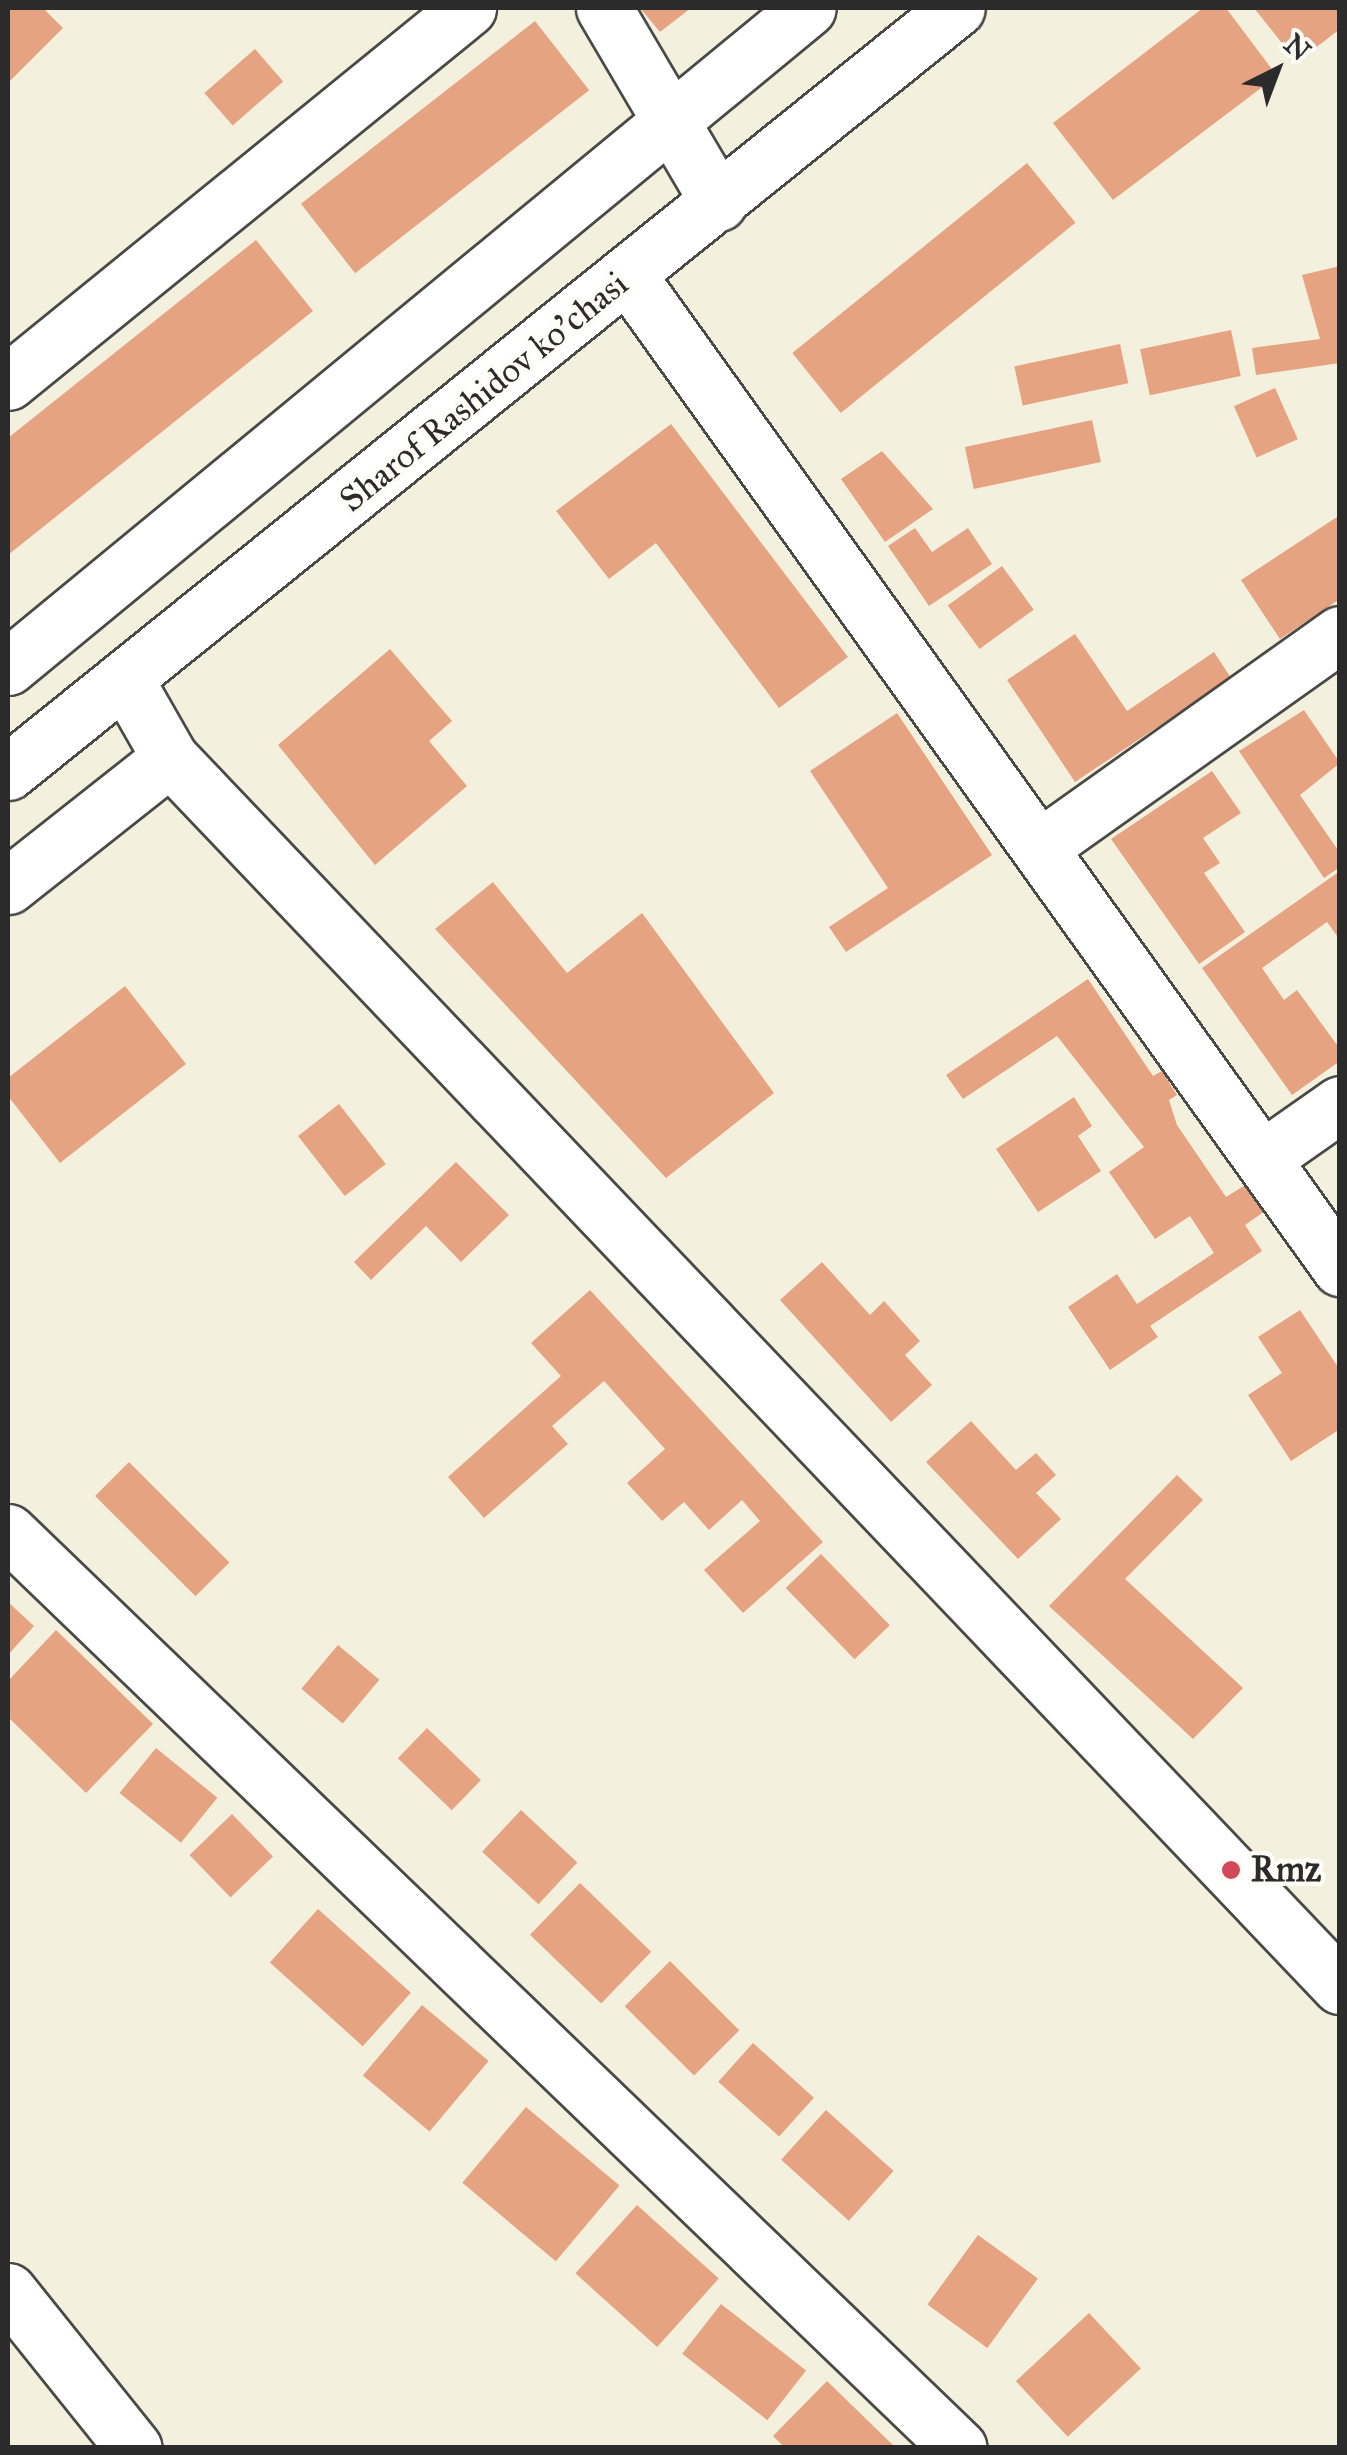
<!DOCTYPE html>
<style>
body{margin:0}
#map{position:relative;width:1347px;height:2455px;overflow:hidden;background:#f4f0de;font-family:"IM FELL Great Primer",serif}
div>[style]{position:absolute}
.building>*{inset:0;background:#e5a381;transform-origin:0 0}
.roads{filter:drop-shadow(2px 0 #494946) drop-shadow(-2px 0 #494946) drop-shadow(0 2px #494946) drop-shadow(0 -2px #494946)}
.minor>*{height:55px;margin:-27.5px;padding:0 27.5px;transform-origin:27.5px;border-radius:27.5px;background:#fff}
.major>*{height:55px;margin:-27.5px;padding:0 27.5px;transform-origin:27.5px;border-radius:27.5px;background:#fff}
.dots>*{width:28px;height:28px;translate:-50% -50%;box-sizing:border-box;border:5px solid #fdfcf7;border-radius:50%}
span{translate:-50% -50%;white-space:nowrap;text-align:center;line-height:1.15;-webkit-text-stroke:9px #fdfcf7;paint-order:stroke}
.street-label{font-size:35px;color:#2b2b2b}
.poi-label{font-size:35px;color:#2b2b2b;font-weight:700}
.left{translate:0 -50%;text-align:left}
.frame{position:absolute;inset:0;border:10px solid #2b2b2b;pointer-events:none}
.north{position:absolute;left:1227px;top:20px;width:100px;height:100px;-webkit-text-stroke:8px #fdfcf7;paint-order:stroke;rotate:42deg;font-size:28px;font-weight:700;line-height:40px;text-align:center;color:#2b2b2b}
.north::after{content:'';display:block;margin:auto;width:35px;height:45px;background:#2b2b2b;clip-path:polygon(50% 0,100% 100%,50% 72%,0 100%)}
</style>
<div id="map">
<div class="building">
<i style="clip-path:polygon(8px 8px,43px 8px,63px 28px,8px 83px)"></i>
<i style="clip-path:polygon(640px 8px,691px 8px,660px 32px)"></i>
<i style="clip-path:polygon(1203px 8px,1226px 8px,1277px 76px,1113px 200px,1053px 123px)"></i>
<i style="clip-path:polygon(1254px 8px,1340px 8px,1340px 29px,1297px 62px)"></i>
<i style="left:535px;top:21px;width:88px;height:297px;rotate:52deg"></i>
<i style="left:255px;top:49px;width:43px;height:67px;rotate:49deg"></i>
<i style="left:1027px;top:163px;width:77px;height:302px;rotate:51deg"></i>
<i style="clip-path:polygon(256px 240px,313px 311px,8px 555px,8px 438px)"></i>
<i style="clip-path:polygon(1340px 266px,1340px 363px,1256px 375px,1252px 348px,1320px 339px,1302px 275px)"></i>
<i style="left:1231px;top:330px;width:47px;height:93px;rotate:78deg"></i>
<i style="left:1120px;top:344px;width:40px;height:108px;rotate:78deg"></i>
<i style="left:1275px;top:388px;width:56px;height:45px;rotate:66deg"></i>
<i style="left:1092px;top:420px;width:43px;height:130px;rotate:78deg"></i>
<i style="clip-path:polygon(671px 424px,848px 657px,779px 708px,656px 543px,609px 579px,556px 511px)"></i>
<i style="clip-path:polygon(882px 451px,933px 509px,885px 542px,841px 479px)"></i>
<i style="clip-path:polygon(1340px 515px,1340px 599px,1280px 639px,1241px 580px)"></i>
<i style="clip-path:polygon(915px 528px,932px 552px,968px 528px,992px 564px,929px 606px,888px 546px)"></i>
<i style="left:1002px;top:566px;width:54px;height:67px;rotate:54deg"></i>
<i style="clip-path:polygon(1075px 634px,1127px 711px,1214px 652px,1231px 678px,1075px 782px,1007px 680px)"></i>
<i style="clip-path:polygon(390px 649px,452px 721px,429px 741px,467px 786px,375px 865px,278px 745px)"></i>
<i style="clip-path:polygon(1304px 710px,1340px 763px,1300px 795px,1340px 853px,1340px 867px,1324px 878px,1239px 751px)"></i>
<i style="clip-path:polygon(897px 713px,992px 855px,846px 952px,829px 927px,888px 888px,810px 771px)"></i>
<i style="clip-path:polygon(1212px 771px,1241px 813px,1203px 838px,1220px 863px,1204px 873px,1245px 932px,1199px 964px,1111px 839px)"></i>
<i style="clip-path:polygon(1340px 871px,1340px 940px,1327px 922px,1262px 968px,1284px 1000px,1297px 990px,1340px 1049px,1340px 1061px,1292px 1095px,1202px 968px)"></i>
<i style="clip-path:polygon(493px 882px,567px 973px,642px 913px,774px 1093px,666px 1178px,435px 929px)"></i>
<i style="clip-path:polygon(1088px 979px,1153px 1076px,1162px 1071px,1177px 1095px,1169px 1100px,1177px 1125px,1226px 1197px,1247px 1184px,1265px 1211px,1245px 1225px,1262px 1251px,1150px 1326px,1158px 1337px,1110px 1370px,1068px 1307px,1117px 1274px,1137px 1304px,1214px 1253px,1190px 1216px,1155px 1239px,1109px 1172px,1144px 1147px,1057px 1036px,963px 1099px,946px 1075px)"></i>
<i style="clip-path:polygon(125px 986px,186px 1064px,60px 1163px,8px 1096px,8px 1078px)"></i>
<i style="clip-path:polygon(1074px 1097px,1092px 1126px,1078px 1136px,1101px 1171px,1038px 1212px,996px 1149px)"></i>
<i style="left:339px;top:1104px;width:76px;height:52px;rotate:52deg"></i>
<i style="clip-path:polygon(456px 1162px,509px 1215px,461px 1262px,426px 1226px,371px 1280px,354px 1262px)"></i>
<i style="clip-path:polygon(822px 1262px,870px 1315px,884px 1301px,920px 1341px,905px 1355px,932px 1385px,891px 1422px,780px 1300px)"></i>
<i style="clip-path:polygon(590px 1290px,823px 1542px,743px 1613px,704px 1570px,760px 1521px,742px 1500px,709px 1530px,684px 1502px,662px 1521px,627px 1483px,665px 1449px,604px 1381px,552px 1426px,568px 1444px,484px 1518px,448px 1477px,561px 1376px,531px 1343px)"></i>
<i style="clip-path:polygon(1300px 1310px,1340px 1370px,1340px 1429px,1291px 1461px,1248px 1395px,1282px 1373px,1258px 1337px)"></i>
<i style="clip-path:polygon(971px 1421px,1016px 1470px,1036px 1453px,1056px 1475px,1036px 1493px,1061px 1519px,1018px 1559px,926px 1462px)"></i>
<i style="left:129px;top:1462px;width:142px;height:48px;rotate:45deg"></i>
<i style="clip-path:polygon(1177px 1475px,1203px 1500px,1125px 1579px,1243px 1688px,1193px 1739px,1049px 1606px)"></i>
<i style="left:821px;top:1554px;width:99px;height:49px;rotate:46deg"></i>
<i style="clip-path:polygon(8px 1602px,34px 1626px,8px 1655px)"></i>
<i style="clip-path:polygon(56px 1630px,153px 1724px,86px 1793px,8px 1717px,8px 1681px)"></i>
<i style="left:338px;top:1645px;width:54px;height:57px;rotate:40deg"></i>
<i style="left:427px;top:1728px;width:75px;height:42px;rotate:44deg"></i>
<i style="left:156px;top:1748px;width:79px;height:58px;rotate:39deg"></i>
<i style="left:521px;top:1810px;width:77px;height:57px;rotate:43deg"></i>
<i style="left:232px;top:1814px;width:59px;height:59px;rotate:46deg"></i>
<i style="left:580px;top:1883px;width:99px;height:72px;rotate:44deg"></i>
<i style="left:318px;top:1909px;width:125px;height:72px;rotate:42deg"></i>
<i style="left:670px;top:1961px;width:98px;height:64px;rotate:45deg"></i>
<i style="left:422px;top:2005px;width:87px;height:92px;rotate:40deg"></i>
<i style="left:753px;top:2043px;width:82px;height:52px;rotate:42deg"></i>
<i style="left:526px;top:2107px;width:122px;height:99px;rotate:40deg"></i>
<i style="left:826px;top:2110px;width:91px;height:67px;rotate:42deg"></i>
<i style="left:637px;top:2205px;width:110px;height:92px;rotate:42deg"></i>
<i style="left:978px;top:2235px;width:74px;height:86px;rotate:36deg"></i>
<i style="left:721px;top:2304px;width:108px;height:63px;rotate:38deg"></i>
<i style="left:1089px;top:2313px;width:76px;height:100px;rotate:47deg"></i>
<i style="clip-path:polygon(827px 2381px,896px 2448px,785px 2448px,773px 2436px)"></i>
</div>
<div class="roads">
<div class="minor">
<i style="left:604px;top:8px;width:226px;rotate:59.5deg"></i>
<i style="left:629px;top:277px;width:1220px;rotate:54.34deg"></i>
<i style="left:8px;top:382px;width:593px;rotate:-39.11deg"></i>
<i style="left:8px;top:667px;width:1036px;rotate:-39.48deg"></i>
<i style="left:125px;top:679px;width:91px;rotate:60.3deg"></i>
<i style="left:170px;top:758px;width:1696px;rotate:46.39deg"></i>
<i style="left:1043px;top:845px;width:364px;rotate:-35.4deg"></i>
<i style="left:8px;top:886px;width:206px;rotate:-38.3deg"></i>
<i style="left:1263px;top:1158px;width:94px;rotate:-35deg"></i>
<i style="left:8px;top:1532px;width:1320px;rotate:43.93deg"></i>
<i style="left:8px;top:2291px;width:201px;rotate:51.3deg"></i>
</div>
<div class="major">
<i style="left:8px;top:772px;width:1218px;rotate:-38.84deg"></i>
</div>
</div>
<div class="dots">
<i style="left:1231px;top:1870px;background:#d1495b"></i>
</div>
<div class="street-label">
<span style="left:484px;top:392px;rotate:-39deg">Sharof Rashidov ko'chasi</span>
</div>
<div class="poi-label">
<span class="left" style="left:1251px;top:1870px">Rmz</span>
</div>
<div class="frame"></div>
<div class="north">N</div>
</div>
